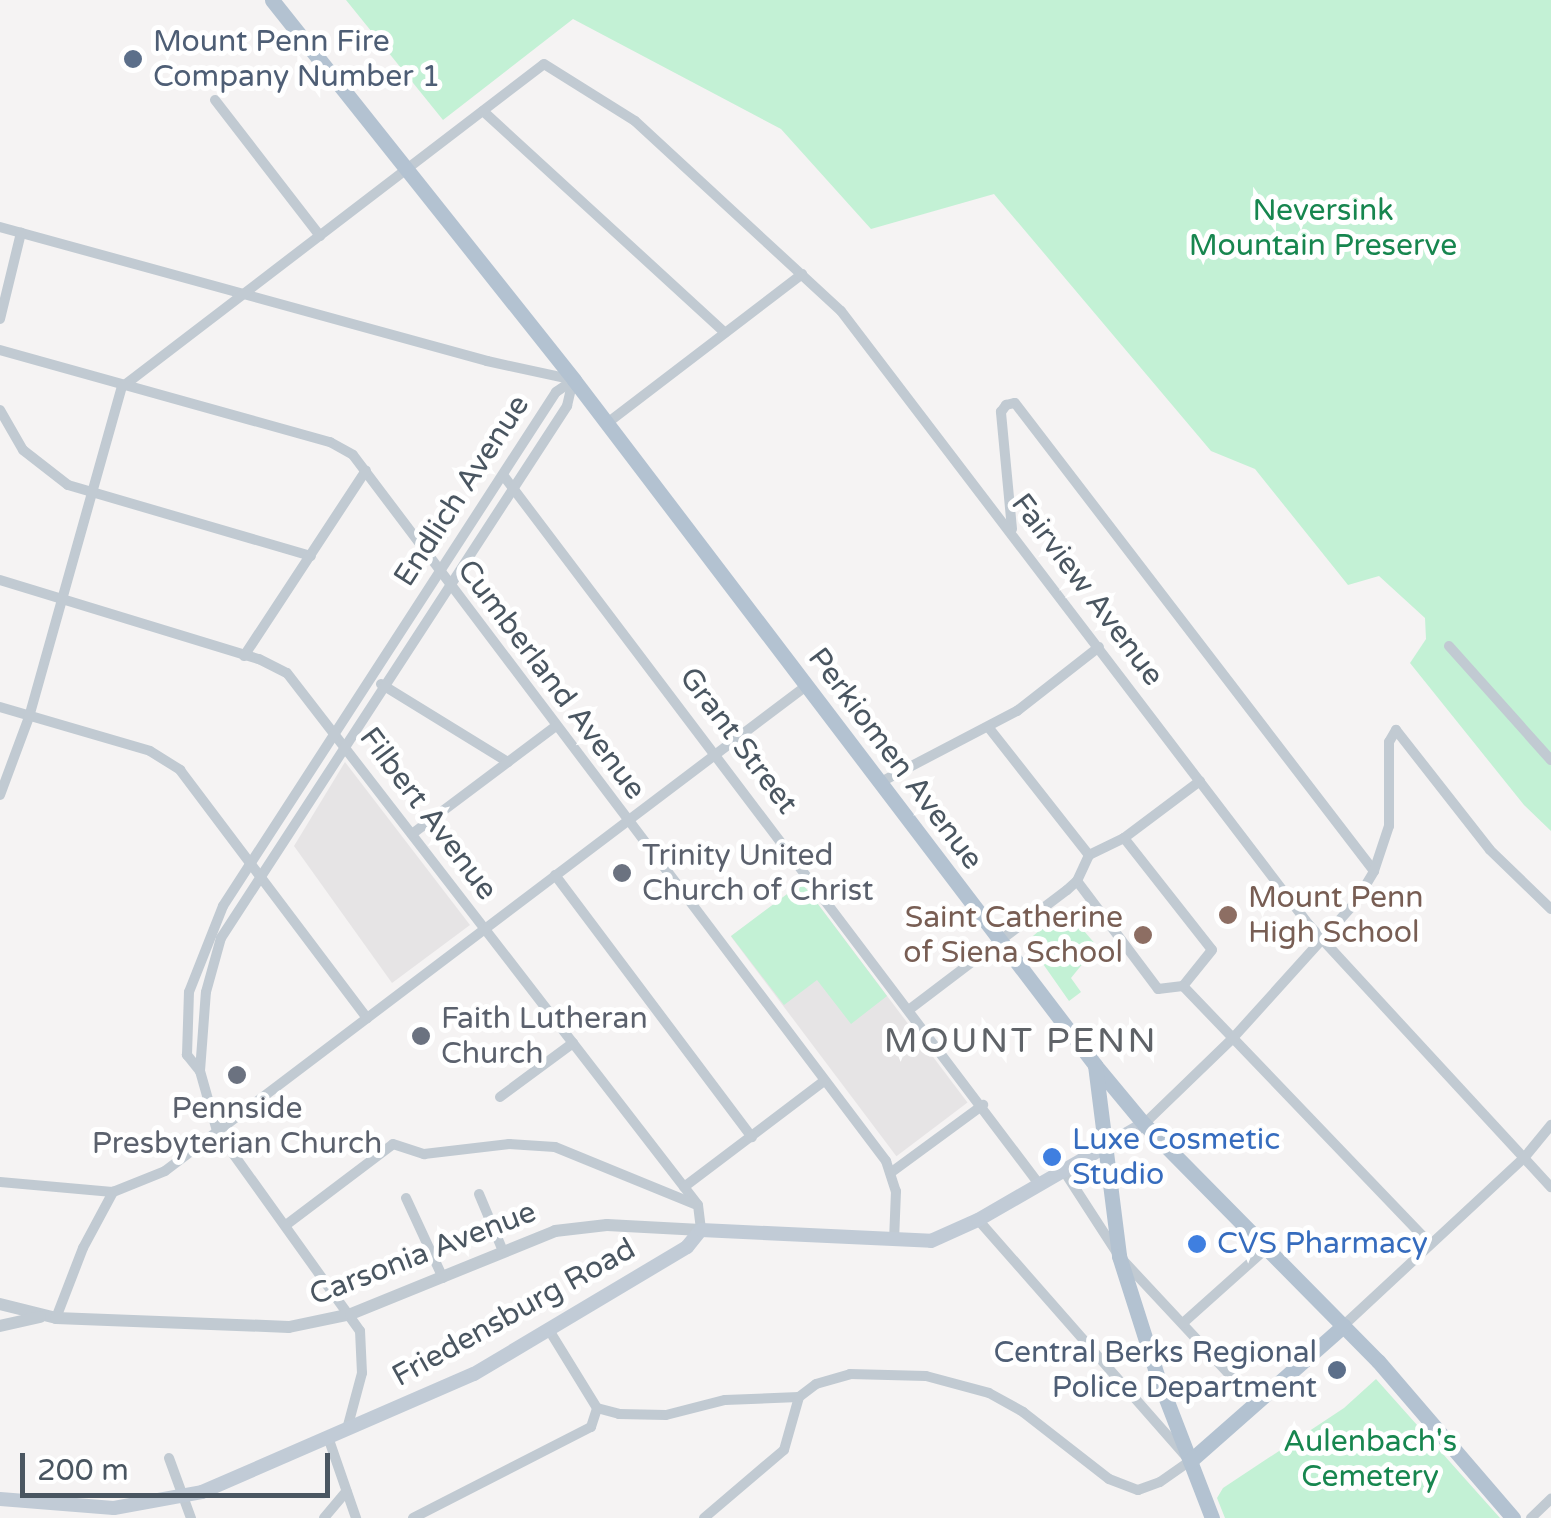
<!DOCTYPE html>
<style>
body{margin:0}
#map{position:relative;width:1551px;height:1518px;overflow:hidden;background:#f5f3f3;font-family:"Varela Round",sans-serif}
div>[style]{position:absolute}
.education>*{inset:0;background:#e6e4e5;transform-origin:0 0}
.green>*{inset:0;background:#c3f1d5}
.minor>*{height:10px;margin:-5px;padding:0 5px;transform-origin:5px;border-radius:5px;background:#c1cad2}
.tertiary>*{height:12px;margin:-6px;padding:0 6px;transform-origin:6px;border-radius:6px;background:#c1cad2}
.secondary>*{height:14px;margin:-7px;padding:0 7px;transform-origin:7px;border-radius:7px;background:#c1cbd6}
.primary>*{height:15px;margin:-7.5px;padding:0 7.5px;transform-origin:7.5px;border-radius:7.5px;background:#b3c2d1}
.dots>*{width:28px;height:28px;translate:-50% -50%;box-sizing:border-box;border:5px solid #fff;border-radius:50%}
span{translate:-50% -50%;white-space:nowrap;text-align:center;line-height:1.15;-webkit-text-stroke:10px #fff;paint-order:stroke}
.service-label{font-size:30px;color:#4e5e75}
.left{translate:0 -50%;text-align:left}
.right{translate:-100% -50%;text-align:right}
.park-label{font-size:30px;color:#17864f}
.street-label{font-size:30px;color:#4a5661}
.worship-label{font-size:30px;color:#5b616d}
.education-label{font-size:30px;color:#785e54}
.shop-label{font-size:30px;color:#366cbe}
.quarter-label{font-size:35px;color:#5f6368;letter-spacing:2.5px}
.scale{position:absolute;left:20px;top:1453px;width:310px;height:45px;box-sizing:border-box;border:5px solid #4a5661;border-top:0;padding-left:12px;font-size:30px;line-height:35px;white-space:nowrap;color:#4a5661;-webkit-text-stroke:8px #fff;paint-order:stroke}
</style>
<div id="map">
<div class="education">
<i style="clip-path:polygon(345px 762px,470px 925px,392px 983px,294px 846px)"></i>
<i style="left:802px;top:883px;width:275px;height:89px;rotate:53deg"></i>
</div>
<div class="green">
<i style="clip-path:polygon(346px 0,1551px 0,1551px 831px,1524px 805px,1410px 663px,1426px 639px,1425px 618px,1379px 576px,1348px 585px,1255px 469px,1211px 451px,994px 194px,871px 229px,781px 129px,573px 19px,443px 120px)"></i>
<i style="clip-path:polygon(802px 883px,887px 996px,851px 1024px,817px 980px,784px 1005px,731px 936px)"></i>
<i style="clip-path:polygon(1065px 909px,1097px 946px,1071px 978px,1081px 992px,1069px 1001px,1027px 941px)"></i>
<i style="clip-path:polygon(1376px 1379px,1500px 1518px,1225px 1518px,1217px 1498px,1223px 1488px,1344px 1408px)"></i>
</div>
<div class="minor">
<i style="left:215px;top:100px;width:172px;rotate:52.3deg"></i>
<i style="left:483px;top:111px;width:328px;rotate:42.5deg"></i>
<i style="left:0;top:227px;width:505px;rotate:15.38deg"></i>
<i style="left:487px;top:361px;width:89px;rotate:12.3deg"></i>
<i style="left:0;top:319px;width:89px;rotate:-76.3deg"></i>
<i style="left:0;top:350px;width:343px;rotate:15.6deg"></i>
<i style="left:330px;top:442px;width:26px;rotate:29deg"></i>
<i style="left:353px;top:455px;width:885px;rotate:52.95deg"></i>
<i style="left:886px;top:1161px;width:32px;rotate:72deg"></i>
<i style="left:896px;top:1191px;width:50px;rotate:92.3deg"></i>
<i style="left:0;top:410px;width:46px;rotate:60.1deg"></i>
<i style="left:23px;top:450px;width:57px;rotate:37.9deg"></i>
<i style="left:68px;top:485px;width:253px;rotate:16.3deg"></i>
<i style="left:606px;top:424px;width:247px;rotate:-37.4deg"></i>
<i style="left:503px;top:475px;width:889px;rotate:52.91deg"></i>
<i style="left:1012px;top:529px;width:118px;rotate:-95.4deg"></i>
<i style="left:1001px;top:412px;width:9px;rotate:-54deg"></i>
<i style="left:1006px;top:405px;width:9px;rotate:-13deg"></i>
<i style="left:1015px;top:403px;width:590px;rotate:52.51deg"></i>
<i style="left:0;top:580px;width:271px;rotate:17deg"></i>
<i style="left:259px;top:659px;width:31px;rotate:27deg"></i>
<i style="left:287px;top:673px;width:672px;rotate:52.31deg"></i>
<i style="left:698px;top:1205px;width:25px;rotate:83deg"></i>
<i style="left:1449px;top:646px;width:153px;rotate:48.2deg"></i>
<i style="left:244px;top:656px;width:222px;rotate:-56.7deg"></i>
<i style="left:381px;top:684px;width:149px;rotate:31.6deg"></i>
<i style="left:0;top:707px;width:156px;rotate:16.3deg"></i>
<i style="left:150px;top:751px;width:36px;rotate:32deg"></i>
<i style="left:180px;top:770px;width:311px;rotate:53deg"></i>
<i style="left:989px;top:728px;width:162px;rotate:51.8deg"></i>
<i style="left:879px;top:783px;width:156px;rotate:-27.6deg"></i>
<i style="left:1017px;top:711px;width:104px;rotate:-38deg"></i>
<i style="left:0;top:795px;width:83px;rotate:-69.6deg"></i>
<i style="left:29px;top:717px;width:343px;rotate:-74.3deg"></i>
<i style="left:122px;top:387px;width:531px;rotate:-37.43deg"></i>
<i style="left:544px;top:64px;width:107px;rotate:32.1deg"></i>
<i style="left:635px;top:121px;width:280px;rotate:42.7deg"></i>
<i style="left:841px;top:311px;width:772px;rotate:52.68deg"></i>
<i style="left:1309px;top:925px;width:357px;rotate:47.3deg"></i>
<i style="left:412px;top:834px;width:180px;rotate:-36.9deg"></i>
<i style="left:1124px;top:838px;width:142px;rotate:51.8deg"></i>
<i style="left:1212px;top:950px;width:46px;rotate:128.9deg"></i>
<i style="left:1183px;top:986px;width:357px;rotate:46.2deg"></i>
<i style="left:555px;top:875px;width:328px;rotate:53.1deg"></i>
<i style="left:1077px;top:881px;width:135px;rotate:53.1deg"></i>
<i style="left:1158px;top:989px;width:25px;rotate:-7deg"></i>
<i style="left:910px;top:1009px;width:197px;rotate:-37.2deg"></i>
<i style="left:1067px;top:890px;width:13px;rotate:-42deg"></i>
<i style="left:1077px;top:881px;width:29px;rotate:-65deg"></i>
<i style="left:1089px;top:855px;width:39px;rotate:-26deg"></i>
<i style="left:1124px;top:838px;width:95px;rotate:-36.9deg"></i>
<i style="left:200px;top:1071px;width:79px;rotate:-85.7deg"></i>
<i style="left:206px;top:992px;width:56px;rotate:-74.5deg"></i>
<i style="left:221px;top:938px;width:635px;rotate:-56.96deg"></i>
<i style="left:567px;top:406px;width:26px;rotate:-77deg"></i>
<i style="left:500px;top:1097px;width:91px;rotate:-36.5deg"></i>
<i style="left:1144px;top:1124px;width:124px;rotate:-44deg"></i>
<i style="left:1233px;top:1038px;width:182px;rotate:-47.9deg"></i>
<i style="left:1355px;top:903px;width:37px;rotate:-59deg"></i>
<i style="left:1374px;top:871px;width:47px;rotate:-71.6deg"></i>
<i style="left:1389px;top:826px;width:84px;rotate:-90deg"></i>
<i style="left:1389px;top:742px;width:14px;rotate:-60deg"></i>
<i style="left:1396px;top:730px;width:152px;rotate:51.9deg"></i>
<i style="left:1490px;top:850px;width:85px;rotate:44deg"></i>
<i style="left:893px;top:1171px;width:112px;rotate:-36.3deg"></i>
<i style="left:1064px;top:1171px;width:101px;rotate:57.1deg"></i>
<i style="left:1119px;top:1256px;width:202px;rotate:47deg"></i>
<i style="left:0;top:1182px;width:113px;rotate:5.1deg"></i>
<i style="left:113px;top:1192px;width:56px;rotate:-22deg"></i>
<i style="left:165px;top:1171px;width:804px;rotate:-37.11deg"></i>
<i style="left:684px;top:1187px;width:176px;rotate:-37.1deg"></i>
<i style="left:479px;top:1194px;width:62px;rotate:67.2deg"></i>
<i style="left:406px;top:1198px;width:88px;rotate:65.2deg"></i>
<i style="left:286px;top:1225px;width:134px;rotate:-37.1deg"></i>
<i style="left:393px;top:1144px;width:33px;rotate:18deg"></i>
<i style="left:424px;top:1154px;width:86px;rotate:-6.7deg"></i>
<i style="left:509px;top:1144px;width:46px;rotate:3.7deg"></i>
<i style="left:555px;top:1147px;width:151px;rotate:22.2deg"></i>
<i style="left:56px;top:1318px;width:75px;rotate:-68.9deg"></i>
<i style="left:83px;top:1248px;width:64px;rotate:-61.8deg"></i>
<i style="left:1183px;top:1323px;width:114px;rotate:-41.8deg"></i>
<i style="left:1344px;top:1325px;width:246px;rotate:-42.9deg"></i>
<i style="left:1524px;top:1158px;width:43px;rotate:-50.7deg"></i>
<i style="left:549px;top:1330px;width:92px;rotate:58.4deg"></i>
<i style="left:597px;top:1408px;width:23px;rotate:15deg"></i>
<i style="left:619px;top:1414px;width:47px;rotate:1.2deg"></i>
<i style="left:666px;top:1415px;width:61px;rotate:-14.3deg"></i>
<i style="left:725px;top:1400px;width:74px;rotate:-2.3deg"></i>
<i style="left:347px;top:1429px;width:58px;rotate:-75deg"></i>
<i style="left:362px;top:1373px;width:42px;rotate:-92.7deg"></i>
<i style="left:360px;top:1331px;width:246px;rotate:-125.6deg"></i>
<i style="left:217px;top:1131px;width:62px;rotate:-105.8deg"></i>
<i style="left:200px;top:1071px;width:21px;rotate:-129deg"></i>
<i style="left:187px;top:1055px;width:63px;rotate:-88.2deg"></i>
<i style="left:189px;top:992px;width:92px;rotate:-68.4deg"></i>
<i style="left:223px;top:906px;width:612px;rotate:-57.06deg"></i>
<i style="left:556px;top:392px;width:22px;rotate:-34deg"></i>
<i style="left:329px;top:1440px;width:83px;rotate:70.9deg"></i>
<i style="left:169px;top:1458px;width:64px;rotate:69.9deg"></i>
<i style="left:324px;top:1518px;width:35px;rotate:-50deg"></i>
<i style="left:413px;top:1518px;width:200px;rotate:-27.1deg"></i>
<i style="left:591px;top:1427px;width:20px;rotate:-72deg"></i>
<i style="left:704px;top:1518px;width:105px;rotate:-40.4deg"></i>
<i style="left:784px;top:1450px;width:55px;rotate:-74.2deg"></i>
<i style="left:799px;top:1397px;width:21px;rotate:-37deg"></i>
<i style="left:816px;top:1384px;width:35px;rotate:-16deg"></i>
<i style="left:850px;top:1374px;width:76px;rotate:1.5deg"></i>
<i style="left:926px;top:1376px;width:65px;rotate:15.1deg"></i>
<i style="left:989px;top:1393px;width:39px;rotate:29deg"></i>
<i style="left:1023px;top:1412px;width:109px;rotate:37.9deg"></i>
<i style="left:1109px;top:1479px;width:31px;rotate:21deg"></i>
<i style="left:1138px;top:1490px;width:23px;rotate:-20deg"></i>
<i style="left:1160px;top:1482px;width:37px;rotate:-35deg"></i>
<i style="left:1190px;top:1461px;width:321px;rotate:-131.3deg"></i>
<i style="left:1531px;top:1518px;width:28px;rotate:-44deg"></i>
</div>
<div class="tertiary">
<i style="left:0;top:1304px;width:58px;rotate:14deg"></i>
<i style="left:56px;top:1318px;width:233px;rotate:2.2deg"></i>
<i style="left:289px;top:1327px;width:63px;rotate:-11.8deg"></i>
<i style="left:351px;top:1314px;width:220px;rotate:-22.1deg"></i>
<i style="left:555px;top:1231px;width:52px;rotate:-6.6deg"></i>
<i style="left:607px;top:1225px;width:94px;rotate:3deg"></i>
<i style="left:0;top:1326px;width:41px;rotate:-12.7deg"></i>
</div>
<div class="secondary">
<i style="left:0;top:1499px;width:114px;rotate:4.5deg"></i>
<i style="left:114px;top:1508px;width:89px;rotate:-10.3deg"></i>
<i style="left:202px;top:1492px;width:296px;rotate:-23.5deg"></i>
<i style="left:474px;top:1374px;width:248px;rotate:-30.8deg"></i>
<i style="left:687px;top:1247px;width:22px;rotate:-51deg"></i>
<i style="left:701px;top:1230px;width:230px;rotate:2.7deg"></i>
<i style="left:931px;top:1241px;width:51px;rotate:-24.1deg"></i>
<i style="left:978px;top:1220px;width:192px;rotate:-30deg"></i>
</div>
<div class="primary">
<i style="left:272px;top:0;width:485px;rotate:51.5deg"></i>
<i style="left:574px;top:380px;width:861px;rotate:52.74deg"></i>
<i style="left:1095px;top:1065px;width:77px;rotate:50.3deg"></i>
<i style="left:1144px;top:1124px;width:333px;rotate:45.4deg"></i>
<i style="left:1378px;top:1361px;width:207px;rotate:49.3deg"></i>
<i style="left:1095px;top:1065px;width:193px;rotate:82.8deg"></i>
<i style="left:1119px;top:1256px;width:128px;rotate:72.3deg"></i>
<i style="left:1158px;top:1378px;width:150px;rotate:68.9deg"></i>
<i style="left:1190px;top:1461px;width:205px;rotate:-41.4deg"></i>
</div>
<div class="dots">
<i style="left:133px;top:59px;background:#5c6f8a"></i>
<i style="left:622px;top:873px;background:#6b7280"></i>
<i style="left:1228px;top:915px;background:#8d6e63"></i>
<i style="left:1143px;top:935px;background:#8d6e63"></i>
<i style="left:421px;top:1036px;background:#6b7280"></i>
<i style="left:237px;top:1075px;background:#6b7280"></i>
<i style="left:1052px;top:1157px;background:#3f7fe0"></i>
<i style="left:1197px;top:1244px;background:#3f7fe0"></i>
<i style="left:1337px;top:1370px;background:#5c6f8a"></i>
</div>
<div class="service-label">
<span class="left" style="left:153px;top:59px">Mount Penn Fire<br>Company Number 1</span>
<span class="right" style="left:1317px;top:1370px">Central Berks Regional<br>Police Department</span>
</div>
<div class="park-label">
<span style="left:1323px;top:228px">Neversink<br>Mountain Preserve</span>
<span style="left:1370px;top:1459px">Aulenbach's<br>Cemetery</span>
</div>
<div class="street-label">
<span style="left:462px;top:491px;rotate:-57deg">Endlich Avenue</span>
<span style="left:1087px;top:590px;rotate:53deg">Fairview Avenue</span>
<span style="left:551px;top:680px;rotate:53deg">Cumberland Avenue</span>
<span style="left:738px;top:741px;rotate:53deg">Grant Street</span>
<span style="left:895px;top:759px;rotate:53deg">Perkiomen Avenue</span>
<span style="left:428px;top:814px;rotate:53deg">Filbert Avenue</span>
<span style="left:423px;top:1254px;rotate:-21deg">Carsonia Avenue</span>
<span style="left:514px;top:1313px;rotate:-29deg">Friedensburg Road</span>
</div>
<div class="worship-label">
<span class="left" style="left:642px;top:873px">Trinity United<br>Church of Christ</span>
<span class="left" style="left:441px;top:1036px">Faith Lutheran<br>Church</span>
<span style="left:237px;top:1126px">Pennside<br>Presbyterian Church</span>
</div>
<div class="education-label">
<span class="left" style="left:1248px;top:915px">Mount Penn<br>High School</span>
<span class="right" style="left:1123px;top:935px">Saint Catherine<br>of Siena School</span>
</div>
<div class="shop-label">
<span class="left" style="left:1072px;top:1157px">Luxe Cosmetic<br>Studio</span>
<span class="left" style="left:1217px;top:1244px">CVS Pharmacy</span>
</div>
<div class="quarter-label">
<span style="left:1021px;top:1041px">MOUNT PENN</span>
</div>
<div class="scale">200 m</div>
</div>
